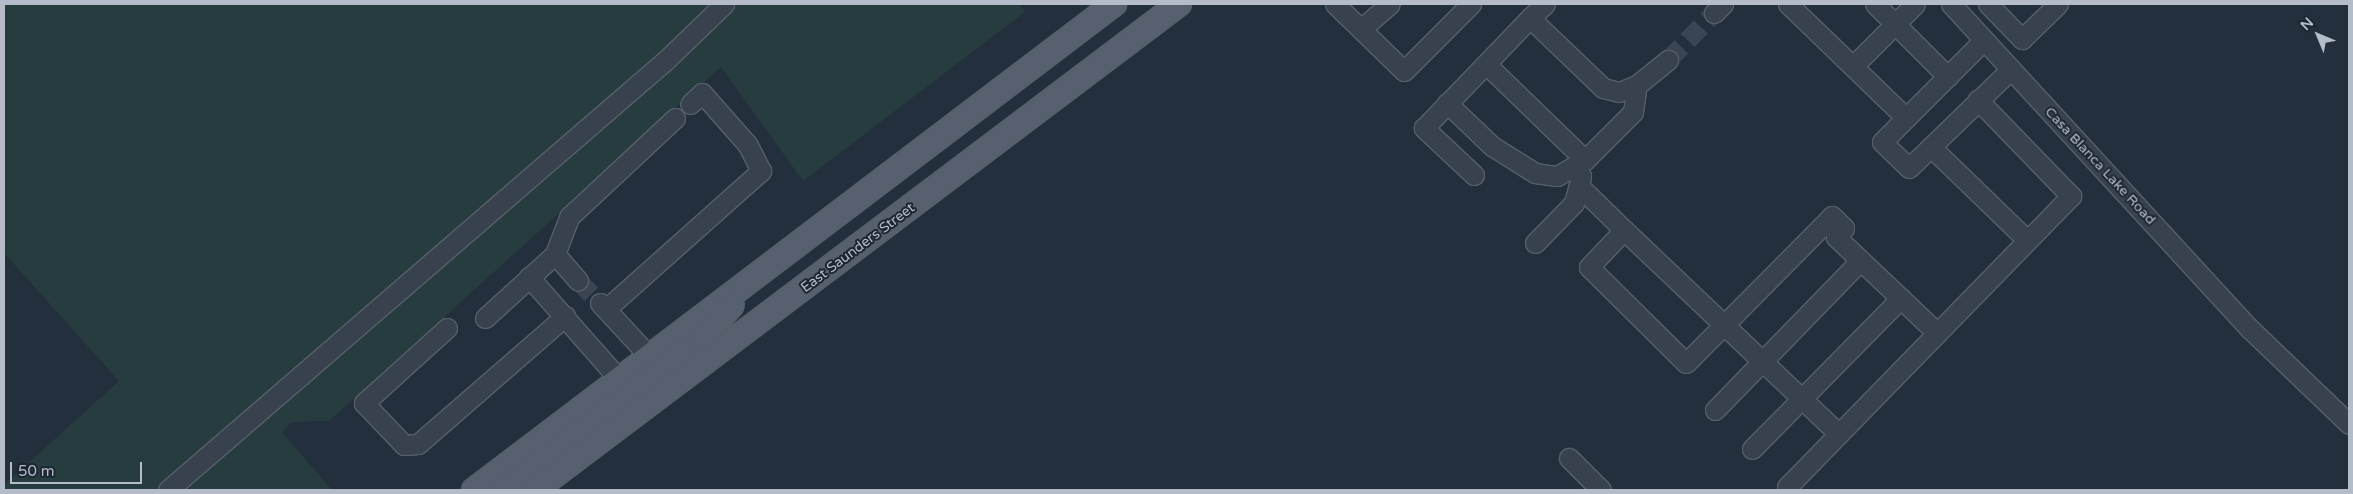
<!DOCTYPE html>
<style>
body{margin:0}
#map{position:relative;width:2353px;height:494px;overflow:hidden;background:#242f3e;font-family:"Varela Round",sans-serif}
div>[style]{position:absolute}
.green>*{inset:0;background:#263c3f}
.minor-tunnel>*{height:19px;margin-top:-9.5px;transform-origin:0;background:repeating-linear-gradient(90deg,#3a4453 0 19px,transparent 0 28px)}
.roads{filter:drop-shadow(1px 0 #565f6c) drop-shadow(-1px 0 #565f6c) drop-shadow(0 1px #565f6c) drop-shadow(0 -1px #565f6c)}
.minor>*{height:19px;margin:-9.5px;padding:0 9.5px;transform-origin:9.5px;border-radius:9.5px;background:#38414e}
.major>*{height:24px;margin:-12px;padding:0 12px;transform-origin:12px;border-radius:12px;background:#56606e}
span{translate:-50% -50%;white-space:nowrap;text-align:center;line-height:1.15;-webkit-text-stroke:4px #1d2633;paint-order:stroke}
.street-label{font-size:14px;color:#b4bcc9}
.frame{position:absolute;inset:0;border:5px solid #b4bcc9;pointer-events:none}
.north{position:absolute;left:2293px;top:10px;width:50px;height:50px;-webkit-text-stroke:4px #1d2633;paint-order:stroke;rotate:315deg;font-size:14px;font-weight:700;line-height:20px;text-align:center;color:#b4bcc9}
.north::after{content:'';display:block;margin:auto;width:18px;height:22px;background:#b4bcc9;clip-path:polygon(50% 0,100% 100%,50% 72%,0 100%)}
.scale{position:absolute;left:10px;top:462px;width:132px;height:22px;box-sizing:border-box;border:2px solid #b4bcc9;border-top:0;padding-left:6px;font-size:15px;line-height:18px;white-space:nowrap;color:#b4bcc9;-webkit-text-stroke:4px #1d2633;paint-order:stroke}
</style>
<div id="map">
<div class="green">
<i style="clip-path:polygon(4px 4px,1019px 4px,1025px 12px,803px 181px,721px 67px,329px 421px,292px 422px,282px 432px,332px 490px,4px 490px,4px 485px,119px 381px,4px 253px)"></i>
</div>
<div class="minor-tunnel">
<i style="left:1668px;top:60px;width:66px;rotate:-45.6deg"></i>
<i style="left:578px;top:280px;width:32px;rotate:46deg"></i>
</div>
<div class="roads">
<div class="minor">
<i style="left:1335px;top:4px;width:96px;rotate:44.2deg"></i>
<i style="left:1404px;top:71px;width:95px;rotate:-45deg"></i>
<i style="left:1545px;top:4px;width:21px;rotate:137deg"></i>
<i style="left:1530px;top:18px;width:101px;rotate:43.8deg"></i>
<i style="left:1603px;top:88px;width:16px;rotate:14deg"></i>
<i style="left:1619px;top:92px;width:19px;rotate:-21deg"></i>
<i style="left:1637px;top:85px;width:40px;rotate:-39deg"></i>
<i style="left:1788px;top:4px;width:164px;rotate:44deg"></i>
<i style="left:1875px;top:4px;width:103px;rotate:45deg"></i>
<i style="left:1951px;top:4px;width:442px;rotate:47.4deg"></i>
<i style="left:2250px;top:329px;width:137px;rotate:43.8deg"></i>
<i style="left:1988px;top:4px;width:49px;rotate:45.8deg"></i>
<i style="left:2022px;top:39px;width:50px;rotate:-44.2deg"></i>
<i style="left:1714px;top:13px;width:13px;rotate:-45deg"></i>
<i style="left:1361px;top:29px;width:38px;rotate:-41deg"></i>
<i style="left:1984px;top:40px;width:144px;rotate:135deg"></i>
<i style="left:1882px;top:142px;width:37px;rotate:44deg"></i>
<i style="left:1909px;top:168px;width:142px;rotate:-44.1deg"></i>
<i style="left:1486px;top:64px;width:138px;rotate:44.1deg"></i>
<i style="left:1854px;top:65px;width:86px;rotate:-45deg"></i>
<i style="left:1447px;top:103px;width:62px;rotate:43.7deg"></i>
<i style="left:1492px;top:146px;width:51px;rotate:32.1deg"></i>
<i style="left:1535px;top:173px;width:22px;rotate:8deg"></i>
<i style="left:1557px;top:176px;width:32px;rotate:-30deg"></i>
<i style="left:1585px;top:160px;width:68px;rotate:-45deg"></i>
<i style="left:1633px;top:112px;width:27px;rotate:-82deg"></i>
<i style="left:1931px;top:147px;width:134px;rotate:44.1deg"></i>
<i style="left:1474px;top:175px;width:69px;rotate:-136.8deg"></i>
<i style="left:1424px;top:128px;width:153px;rotate:-46.1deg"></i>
<i style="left:1579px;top:186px;width:63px;rotate:44.4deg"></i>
<i style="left:1624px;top:230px;width:51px;rotate:133.4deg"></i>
<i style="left:1589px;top:267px;width:136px;rotate:44.7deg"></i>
<i style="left:1686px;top:363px;width:207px;rotate:-45.2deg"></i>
<i style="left:1832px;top:216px;width:17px;rotate:45deg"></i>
<i style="left:1844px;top:228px;width:12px;rotate:132deg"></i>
<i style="left:1836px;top:237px;width:138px;rotate:43.5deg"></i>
<i style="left:1624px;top:230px;width:296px;rotate:43.5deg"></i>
<i style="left:1535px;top:243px;width:56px;rotate:-45.7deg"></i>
<i style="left:1574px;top:203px;width:28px;rotate:-75deg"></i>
<i style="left:555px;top:254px;width:40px;rotate:-69deg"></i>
<i style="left:569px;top:217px;width:145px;rotate:-43deg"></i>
<i style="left:529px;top:277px;width:136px;rotate:48.6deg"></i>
<i style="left:600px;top:303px;width:71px;rotate:47.3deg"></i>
<i style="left:606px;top:309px;width:208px;rotate:-41.7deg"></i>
<i style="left:761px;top:171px;width:30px;rotate:-117deg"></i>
<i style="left:747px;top:144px;width:68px;rotate:-131.4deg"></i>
<i style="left:702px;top:93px;width:16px;rotate:137deg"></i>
<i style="left:485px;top:318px;width:95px;rotate:-42.4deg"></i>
<i style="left:555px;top:254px;width:35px;rotate:49deg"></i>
<i style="left:447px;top:328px;width:112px;rotate:137.9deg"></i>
<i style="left:364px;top:403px;width:58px;rotate:46.4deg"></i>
<i style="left:404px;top:445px;width:14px;rotate:-4deg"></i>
<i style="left:418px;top:444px;width:195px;rotate:-41deg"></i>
<i style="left:1715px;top:410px;width:208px;rotate:-45.8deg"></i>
<i style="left:1752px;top:449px;width:212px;rotate:-45.4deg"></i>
<i style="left:1569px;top:458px;width:45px;rotate:45deg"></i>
<i style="left:1787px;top:487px;width:407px;rotate:-45.7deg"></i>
<i style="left:2071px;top:196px;width:134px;rotate:-134.1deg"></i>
<i style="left:168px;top:490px;width:658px;rotate:-40.81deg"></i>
<i style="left:666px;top:60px;width:81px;rotate:-44deg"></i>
</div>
<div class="major">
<i style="left:474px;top:490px;width:804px;rotate:-37.21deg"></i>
<i style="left:504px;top:490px;width:247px;rotate:-37.4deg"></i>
<i style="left:700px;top:340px;width:47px;rotate:-47.6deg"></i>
<i style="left:535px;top:490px;width:807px;rotate:-37.04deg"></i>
</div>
</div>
<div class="street-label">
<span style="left:2100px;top:166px;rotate:47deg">Casa Blanca Lake Road</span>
<span style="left:858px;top:248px;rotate:-37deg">East Saunders Street</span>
</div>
<div class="frame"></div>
<div class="north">N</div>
<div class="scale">50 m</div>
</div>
